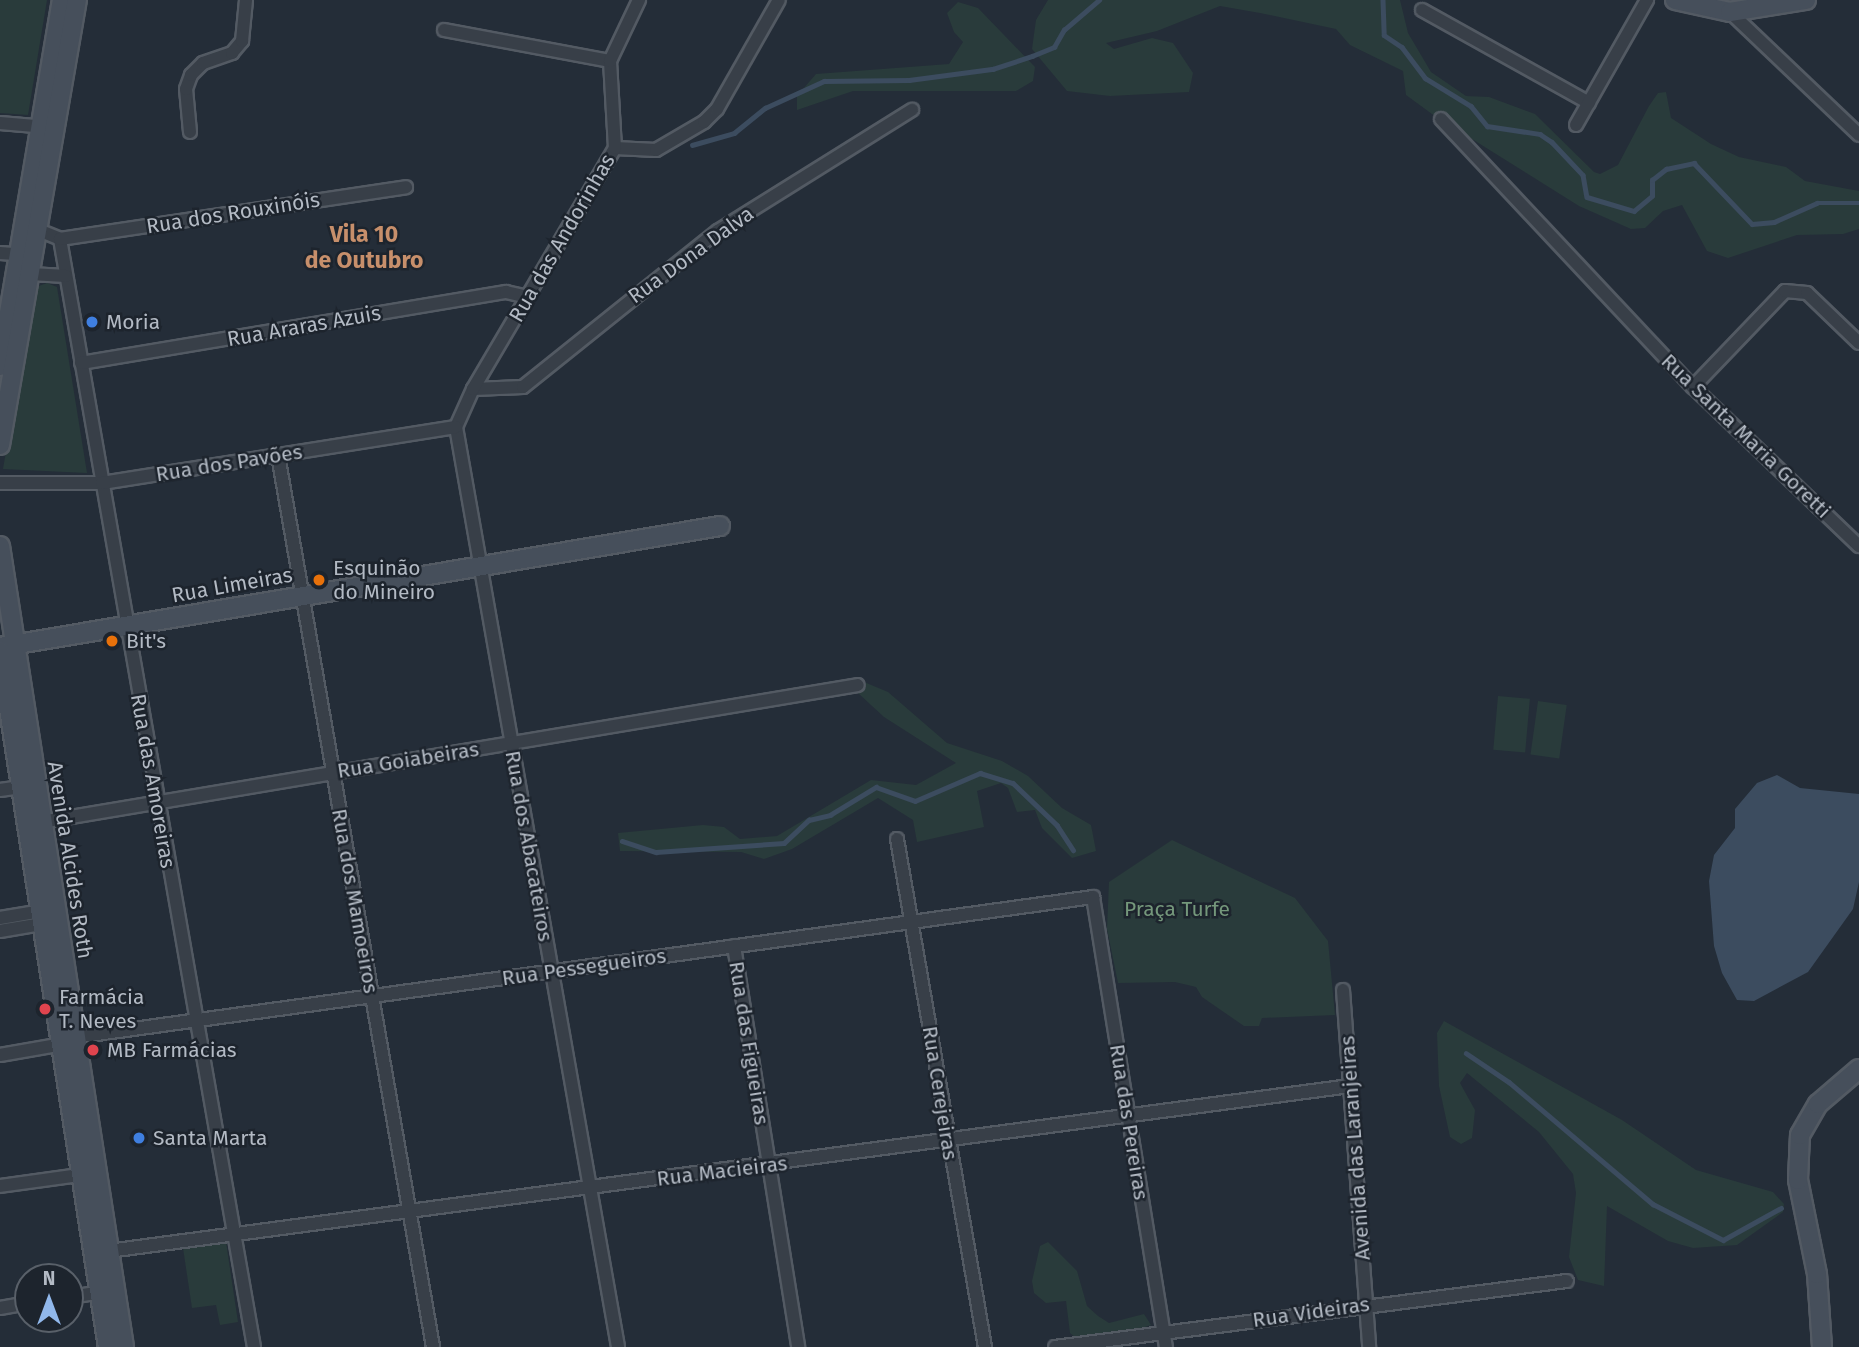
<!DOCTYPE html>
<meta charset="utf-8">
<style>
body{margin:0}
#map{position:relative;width:1859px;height:1347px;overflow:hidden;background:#242d38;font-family:"Fira Sans",sans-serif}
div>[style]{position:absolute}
.green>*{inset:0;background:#293b3b;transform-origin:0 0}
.water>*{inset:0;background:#3c4c5f}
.stream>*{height:4.5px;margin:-2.25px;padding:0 2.25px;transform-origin:2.25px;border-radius:2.25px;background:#3c4c5f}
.roads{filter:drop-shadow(2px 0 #535a63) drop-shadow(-2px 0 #535a63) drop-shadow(0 2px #535a63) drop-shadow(0 -2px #535a63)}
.street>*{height:12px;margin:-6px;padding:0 6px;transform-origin:6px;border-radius:6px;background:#383f48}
.secondary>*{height:18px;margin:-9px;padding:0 9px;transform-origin:9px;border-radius:9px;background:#464f5b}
.dots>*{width:19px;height:19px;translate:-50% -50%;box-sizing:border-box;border:4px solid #1d242d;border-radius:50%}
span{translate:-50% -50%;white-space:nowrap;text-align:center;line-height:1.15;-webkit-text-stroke:5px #1d242d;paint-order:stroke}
.street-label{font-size:21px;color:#b3bac4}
.poi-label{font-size:21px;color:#b3bac4}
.left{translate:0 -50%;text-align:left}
.park-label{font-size:21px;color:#74977b}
.neighbourhood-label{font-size:23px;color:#c78f6b;font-weight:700}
.north{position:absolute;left:14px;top:1263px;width:70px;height:70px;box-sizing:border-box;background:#1d242d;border:2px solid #596069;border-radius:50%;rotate:0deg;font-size:19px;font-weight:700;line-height:28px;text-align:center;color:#b3bac4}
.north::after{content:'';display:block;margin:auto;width:24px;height:32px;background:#91b8eb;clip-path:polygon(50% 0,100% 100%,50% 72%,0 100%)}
</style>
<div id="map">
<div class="green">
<i style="clip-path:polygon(0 0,47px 0,28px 115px,0 113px)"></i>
<i style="clip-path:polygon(1048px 0,1400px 0,1408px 33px,1431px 72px,1466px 96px,1489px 97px,1535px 114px,1594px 172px,1600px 174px,1618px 165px,1649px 106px,1658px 93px,1666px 92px,1671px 118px,1711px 144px,1739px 157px,1786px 167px,1805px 181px,1859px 191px,1859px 229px,1843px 234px,1797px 235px,1728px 258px,1707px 251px,1682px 205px,1663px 211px,1645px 228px,1631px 229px,1579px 206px,1432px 114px,1406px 95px,1403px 71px,1350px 45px,1336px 29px,1260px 13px,1220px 6px,1157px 31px,1106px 43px,1114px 49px,1152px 38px,1173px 43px,1193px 73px,1189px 92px,1110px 96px,1067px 91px,1032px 49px,1036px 20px)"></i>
<i style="clip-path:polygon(958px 2px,978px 8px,1035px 67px,1033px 81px,1016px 91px,853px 91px,797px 110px,797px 96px,816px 74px,949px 64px,963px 42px,954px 32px,947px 13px)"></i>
<i style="clip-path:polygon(47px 283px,57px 287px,87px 473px,3px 469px,32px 298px,36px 287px)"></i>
<i style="clip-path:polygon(864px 682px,888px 692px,947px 743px,1002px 761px,1028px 776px,1062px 808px,1091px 825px,1096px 851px,1072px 858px,1042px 828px,1035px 810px,1017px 812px,1008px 788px,1001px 783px,977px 791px,984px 827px,917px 842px,913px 820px,878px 798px,792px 849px,764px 859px,741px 852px,620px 851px,618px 833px,703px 825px,724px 827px,740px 839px,777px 836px,871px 780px,916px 785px,956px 763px,884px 717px,858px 693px)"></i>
<i style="left:1498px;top:696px;width:32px;height:54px;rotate:5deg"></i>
<i style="left:1538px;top:701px;width:29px;height:54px;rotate:8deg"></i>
<i style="clip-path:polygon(1172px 840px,1295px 898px,1328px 941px,1335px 1015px,1262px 1018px,1259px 1026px,1244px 1026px,1202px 997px,1196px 987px,1175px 982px,1118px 983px,1107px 929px,1109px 882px)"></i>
<i style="clip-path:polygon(1444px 1021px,1622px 1120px,1696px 1170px,1773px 1192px,1784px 1204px,1783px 1212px,1737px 1245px,1693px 1248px,1668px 1241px,1607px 1206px,1604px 1286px,1578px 1280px,1569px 1257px,1576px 1193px,1573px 1174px,1539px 1132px,1467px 1073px,1460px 1083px,1475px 1110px,1472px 1138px,1461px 1144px,1450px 1137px,1439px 1086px,1437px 1033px)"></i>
<i style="clip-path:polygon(226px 1242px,238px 1322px,220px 1325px,216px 1305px,192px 1308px,183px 1248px)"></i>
<i style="clip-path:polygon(1048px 1242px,1077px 1271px,1087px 1306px,1098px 1316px,1109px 1323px,1144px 1314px,1151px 1325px,1125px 1334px,1075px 1337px,1070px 1333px,1066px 1301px,1046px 1303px,1034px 1293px,1032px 1281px,1040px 1246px)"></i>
</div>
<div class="water">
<i style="clip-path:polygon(1777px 775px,1800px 788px,1859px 794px,1859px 882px,1853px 909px,1808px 972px,1754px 1001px,1737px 1000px,1722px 973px,1714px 946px,1709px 881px,1714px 855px,1735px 828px,1735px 809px,1757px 783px)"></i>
</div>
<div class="stream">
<i style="left:1383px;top:0;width:35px;rotate:88deg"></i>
<i style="left:1384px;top:35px;width:22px;rotate:34deg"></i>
<i style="left:1402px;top:47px;width:39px;rotate:53deg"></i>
<i style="left:1425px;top:78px;width:54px;rotate:31.3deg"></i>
<i style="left:1471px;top:106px;width:26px;rotate:51deg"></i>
<i style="left:1487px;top:126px;width:54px;rotate:8.6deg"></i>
<i style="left:1540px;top:134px;width:14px;rotate:34deg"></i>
<i style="left:1552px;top:142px;width:45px;rotate:46.8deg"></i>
<i style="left:1583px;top:175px;width:22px;rotate:80deg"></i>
<i style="left:1587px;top:197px;width:49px;rotate:16.6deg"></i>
<i style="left:1634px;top:211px;width:23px;rotate:-40deg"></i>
<i style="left:1652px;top:196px;width:16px;rotate:-90deg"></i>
<i style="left:1652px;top:180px;width:18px;rotate:-38deg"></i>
<i style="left:1666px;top:169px;width:29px;rotate:-12deg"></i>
<i style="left:1694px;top:163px;width:84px;rotate:46.4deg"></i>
<i style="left:1752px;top:224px;width:22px;rotate:-5deg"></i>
<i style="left:1774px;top:222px;width:47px;rotate:-23.8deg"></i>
<i style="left:1817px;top:203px;width:42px"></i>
<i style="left:692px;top:145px;width:44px;rotate:-15.9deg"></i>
<i style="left:734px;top:133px;width:40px;rotate:-39deg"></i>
<i style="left:765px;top:108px;width:65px;rotate:-24.6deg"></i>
<i style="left:824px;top:81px;width:85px;rotate:-0.7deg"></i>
<i style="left:909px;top:80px;width:85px;rotate:-7.5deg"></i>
<i style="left:993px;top:69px;width:41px;rotate:-18.4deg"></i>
<i style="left:1032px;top:56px;width:24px;rotate:-22deg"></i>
<i style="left:1054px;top:47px;width:20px;rotate:-60deg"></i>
<i style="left:1064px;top:30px;width:46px;rotate:-40.6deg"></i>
<i style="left:622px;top:841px;width:36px;rotate:18deg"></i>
<i style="left:656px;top:852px;width:128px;rotate:-4deg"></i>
<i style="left:784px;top:843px;width:34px;rotate:-43deg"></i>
<i style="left:809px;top:820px;width:22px;rotate:-13deg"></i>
<i style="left:830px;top:815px;width:54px;rotate:-31.3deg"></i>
<i style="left:876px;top:787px;width:41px;rotate:19.7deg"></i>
<i style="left:915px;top:801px;width:71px;rotate:-23.3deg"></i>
<i style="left:980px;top:773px;width:34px;rotate:17deg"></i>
<i style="left:1013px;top:783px;width:61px;rotate:43.7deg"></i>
<i style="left:1057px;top:825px;width:30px;rotate:57deg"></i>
<i style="left:1466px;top:1053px;width:52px;rotate:34deg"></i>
<i style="left:1509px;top:1082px;width:189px;rotate:40.3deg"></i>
<i style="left:1653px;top:1204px;width:79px;rotate:27.2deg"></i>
<i style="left:1723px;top:1240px;width:66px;rotate:-28.9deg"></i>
</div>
<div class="roads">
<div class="street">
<i style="left:1422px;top:10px;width:191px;rotate:29.1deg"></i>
<i style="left:1730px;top:12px;width:178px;rotate:43.6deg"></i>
<i style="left:444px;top:30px;width:169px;rotate:10.6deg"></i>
<i style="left:1441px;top:119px;width:368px;rotate:46.8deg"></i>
<i style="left:1693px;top:387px;width:230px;rotate:43.8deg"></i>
<i style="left:0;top:123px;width:38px;rotate:5deg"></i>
<i style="left:1576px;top:125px;width:144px;rotate:-60.4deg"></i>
<i style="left:190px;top:132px;width:43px;rotate:-95.3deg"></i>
<i style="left:186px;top:89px;width:15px;rotate:-70deg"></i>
<i style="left:191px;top:75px;width:17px;rotate:-45deg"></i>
<i style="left:203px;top:63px;width:31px;rotate:-19deg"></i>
<i style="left:232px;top:53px;width:16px;rotate:-50deg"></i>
<i style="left:242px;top:41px;width:41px;rotate:-84.4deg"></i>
<i style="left:615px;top:148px;width:41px;rotate:2.8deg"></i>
<i style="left:656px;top:150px;width:56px;rotate:-30.3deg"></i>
<i style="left:704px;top:122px;width:18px;rotate:-45deg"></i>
<i style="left:717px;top:109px;width:125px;rotate:-60.4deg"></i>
<i style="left:31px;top:227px;width:31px;rotate:22deg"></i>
<i style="left:60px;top:239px;width:1125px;rotate:80.07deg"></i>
<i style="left:60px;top:239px;width:350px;rotate:-8.5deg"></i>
<i style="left:0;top:253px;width:16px;rotate:4deg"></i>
<i style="left:30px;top:274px;width:36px;rotate:3deg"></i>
<i style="left:81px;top:363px;width:431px;rotate:-9.5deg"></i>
<i style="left:506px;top:292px;width:22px;rotate:13deg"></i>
<i style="left:1693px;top:387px;width:133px;rotate:-46.2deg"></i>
<i style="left:1785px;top:291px;width:22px;rotate:5deg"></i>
<i style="left:1807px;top:293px;width:72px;rotate:43.9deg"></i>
<i style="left:473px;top:389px;width:50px;rotate:-2.3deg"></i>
<i style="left:523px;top:387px;width:250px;rotate:-38.7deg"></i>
<i style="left:718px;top:231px;width:229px;rotate:-32deg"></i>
<i style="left:456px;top:427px;width:934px;rotate:80.01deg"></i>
<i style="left:456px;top:427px;width:42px;rotate:-65.9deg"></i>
<i style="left:473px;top:389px;width:280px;rotate:-59.5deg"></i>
<i style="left:615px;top:148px;width:87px;rotate:-93.3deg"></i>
<i style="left:610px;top:61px;width:68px;rotate:-64.6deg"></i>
<i style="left:278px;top:455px;width:905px;rotate:80.14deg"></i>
<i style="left:0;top:483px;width:102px"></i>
<i style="left:102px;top:483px;width:358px;rotate:-9deg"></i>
<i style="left:0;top:790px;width:27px;rotate:-8deg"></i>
<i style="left:41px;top:822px;width:828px;rotate:-9.52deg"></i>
<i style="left:897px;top:839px;width:516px;rotate:80.17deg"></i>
<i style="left:0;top:918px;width:49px;rotate:-9.5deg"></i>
<i style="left:0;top:931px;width:49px;rotate:-9.5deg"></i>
<i style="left:734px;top:946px;width:406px;rotate:80.9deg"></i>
<i style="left:1343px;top:990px;width:358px;rotate:85.8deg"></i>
<i style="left:0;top:1055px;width:64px;rotate:-9.9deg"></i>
<i style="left:63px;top:1044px;width:14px;rotate:-30deg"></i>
<i style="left:75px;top:1037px;width:1028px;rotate:-7.83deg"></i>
<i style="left:1093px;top:897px;width:456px;rotate:80.8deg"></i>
<i style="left:0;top:1186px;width:87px;rotate:-7.9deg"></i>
<i style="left:101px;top:1252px;width:1260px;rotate:-7.57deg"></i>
<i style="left:70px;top:1297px;width:38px;rotate:-9deg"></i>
<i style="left:0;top:1308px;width:28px;rotate:-10deg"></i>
<i style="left:1055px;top:1347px;width:516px;rotate:-7.35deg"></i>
</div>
<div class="secondary">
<i style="left:1675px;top:0;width:56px;rotate:12.3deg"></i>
<i style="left:1730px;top:12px;width:77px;rotate:-9deg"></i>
<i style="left:0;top:366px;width:371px;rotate:-80.4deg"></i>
<i style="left:0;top:445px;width:452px;rotate:-80.2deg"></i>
<i style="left:0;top:546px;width:811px;rotate:81.2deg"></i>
<i style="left:0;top:647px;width:730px;rotate:-9.54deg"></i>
<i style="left:0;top:651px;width:704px;rotate:81.18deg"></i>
<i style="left:1822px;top:1347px;width:73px;rotate:-93.9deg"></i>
<i style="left:1817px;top:1274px;width:96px;rotate:-101.4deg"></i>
<i style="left:1798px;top:1180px;width:45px;rotate:-87.5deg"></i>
<i style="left:1800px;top:1135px;width:36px;rotate:-60deg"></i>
<i style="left:1818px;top:1104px;width:54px;rotate:-40.5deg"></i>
</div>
</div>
<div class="dots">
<i style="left:92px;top:322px;background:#3f7fe0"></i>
<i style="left:319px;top:580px;background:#e8710a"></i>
<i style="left:112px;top:641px;background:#e8710a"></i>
<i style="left:45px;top:1009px;background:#e0444e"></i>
<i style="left:93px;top:1050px;background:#e0444e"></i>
<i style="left:139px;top:1138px;background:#3f7fe0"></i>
</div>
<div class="street-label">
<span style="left:233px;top:213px;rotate:-9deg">Rua dos Rouxinóis</span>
<span style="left:562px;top:238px;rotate:-60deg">Rua das Andorinhas</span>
<span style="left:691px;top:255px;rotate:-36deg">Rua Dona Dalva</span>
<span style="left:304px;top:326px;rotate:-10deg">Rua Araras Azuis</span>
<span style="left:1746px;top:436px;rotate:44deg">Rua Santa Maria Goretti</span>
<span style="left:229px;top:463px;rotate:-9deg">Rua dos Pavões</span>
<span style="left:232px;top:585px;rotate:-10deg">Rua Limeiras</span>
<span style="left:408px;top:760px;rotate:-9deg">Rua Goiabeiras</span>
<span style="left:153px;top:781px;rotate:80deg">Rua das Amoreiras</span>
<span style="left:529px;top:846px;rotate:80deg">Rua dos Abacateiros</span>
<span style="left:70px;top:860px;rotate:81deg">Avenida Alcides Roth</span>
<span style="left:355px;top:901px;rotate:80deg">Rua dos Mamoeiros</span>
<span style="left:584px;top:967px;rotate:-8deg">Rua Pessegueiros</span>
<span style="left:749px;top:1043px;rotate:81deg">Rua das Figueiras</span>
<span style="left:940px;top:1093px;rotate:81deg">Rua Cerejeiras</span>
<span style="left:1129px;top:1122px;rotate:81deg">Rua das Pereiras</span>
<span style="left:1355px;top:1148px;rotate:-94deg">Avenida das Laranjeiras</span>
<span style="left:722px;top:1171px;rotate:-7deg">Rua Macieiras</span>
<span style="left:1311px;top:1312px;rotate:-8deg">Rua Videiras</span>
</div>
<div class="poi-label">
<span class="left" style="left:106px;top:322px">Moria</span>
<span class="left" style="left:333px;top:580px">Esquinão<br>do Mineiro</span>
<span class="left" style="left:126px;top:641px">Bit's</span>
<span class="left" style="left:59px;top:1009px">Farmácia<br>T. Neves</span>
<span class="left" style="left:107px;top:1050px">MB Farmácias</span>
<span class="left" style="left:153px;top:1138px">Santa Marta</span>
</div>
<div class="park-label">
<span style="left:1177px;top:909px">Praça Turfe</span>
</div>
<div class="neighbourhood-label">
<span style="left:364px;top:247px">Vila 10<br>de Outubro</span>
</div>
<div class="north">N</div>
</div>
